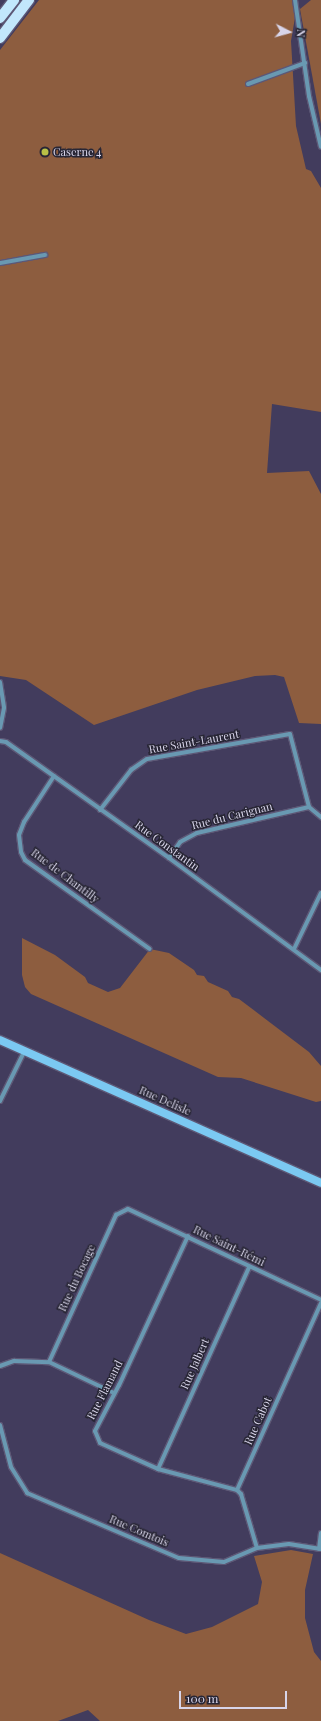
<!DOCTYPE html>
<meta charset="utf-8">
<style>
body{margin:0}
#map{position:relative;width:321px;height:1721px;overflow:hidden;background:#423c5d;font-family:"Playfair Display",serif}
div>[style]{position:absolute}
.green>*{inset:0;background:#8d5d3f}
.roads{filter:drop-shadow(1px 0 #5d5876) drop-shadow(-1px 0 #5d5876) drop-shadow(0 1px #5d5876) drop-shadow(0 -1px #5d5876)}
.street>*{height:4px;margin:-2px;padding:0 2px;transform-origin:2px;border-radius:2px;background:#6999b2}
.secondary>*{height:8px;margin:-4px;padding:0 4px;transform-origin:4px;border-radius:4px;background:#7bc9f2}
.primary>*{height:10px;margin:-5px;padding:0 5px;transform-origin:5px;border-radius:5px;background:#c2e7fc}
.dots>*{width:11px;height:11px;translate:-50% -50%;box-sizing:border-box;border:2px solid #282635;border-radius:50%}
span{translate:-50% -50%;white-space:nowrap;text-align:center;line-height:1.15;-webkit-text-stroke:3px #282635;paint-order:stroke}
.poi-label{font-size:11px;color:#d8d5ea}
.left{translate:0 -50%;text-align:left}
.street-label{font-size:11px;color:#d8d5ea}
.north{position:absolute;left:269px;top:12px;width:40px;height:40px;-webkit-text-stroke:3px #282635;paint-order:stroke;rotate:96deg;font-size:11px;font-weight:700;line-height:16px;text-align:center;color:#d8d5ea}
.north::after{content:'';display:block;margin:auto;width:14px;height:18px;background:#d8d5ea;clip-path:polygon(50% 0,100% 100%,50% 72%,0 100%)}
.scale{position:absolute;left:179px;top:1691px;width:108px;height:18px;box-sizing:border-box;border:2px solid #d8d5ea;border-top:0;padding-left:5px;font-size:12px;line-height:14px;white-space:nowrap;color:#d8d5ea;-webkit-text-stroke:3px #282635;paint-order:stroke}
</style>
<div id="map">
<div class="green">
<i style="clip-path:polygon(39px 0,298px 0,291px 41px,296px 126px,306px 169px,311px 171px,321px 188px,321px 412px,272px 404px,267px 473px,309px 471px,321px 494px,321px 724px,299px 723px,284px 677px,275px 675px,255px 676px,197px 690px,94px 725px,26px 680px,0 676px,0 50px)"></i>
<i style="clip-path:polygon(311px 0,321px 0,321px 124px,300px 9px)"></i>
<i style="clip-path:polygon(22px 938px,55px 955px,85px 977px,88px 983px,108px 992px,120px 988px,150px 949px,169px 953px,194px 970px,197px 975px,204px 976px,208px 982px,228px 991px,232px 997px,239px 999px,309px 1052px,321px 1066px,321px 1101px,316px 1102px,241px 1078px,218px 1077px,31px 994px,25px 987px,22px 975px)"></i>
<i style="clip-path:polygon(291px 1550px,313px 1554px,305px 1590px,305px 1618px,314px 1652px,321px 1661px,321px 1721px,100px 1721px,88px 1710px,58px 1721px,0 1721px,0 1553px,149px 1620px,186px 1634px,212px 1627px,258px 1604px,262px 1582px,254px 1556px)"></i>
</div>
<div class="roads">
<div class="street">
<i style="left:295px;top:0;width:97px;rotate:81.7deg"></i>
<i style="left:309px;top:96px;width:52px;rotate:76.8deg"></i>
<i style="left:248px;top:84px;width:61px;rotate:-20.2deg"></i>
<i style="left:0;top:263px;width:46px;rotate:-10.1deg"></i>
<i style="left:0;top:682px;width:26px;rotate:81deg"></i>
<i style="left:4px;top:708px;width:20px;rotate:101deg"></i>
<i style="left:0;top:741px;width:6px;rotate:9deg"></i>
<i style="left:6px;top:742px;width:200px;rotate:35.4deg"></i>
<i style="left:169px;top:858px;width:189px;rotate:36.4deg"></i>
<i style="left:54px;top:776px;width:55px;rotate:123.1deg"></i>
<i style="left:24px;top:822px;width:14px;rotate:111deg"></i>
<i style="left:19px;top:835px;width:17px;rotate:83deg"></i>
<i style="left:21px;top:852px;width:9px;rotate:63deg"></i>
<i style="left:25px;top:860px;width:153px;rotate:35.5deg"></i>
<i style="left:309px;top:807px;width:16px;rotate:40deg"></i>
<i style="left:100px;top:810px;width:51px;rotate:-52.2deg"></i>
<i style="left:131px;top:770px;width:19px;rotate:-35deg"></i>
<i style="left:147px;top:759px;width:145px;rotate:-9.9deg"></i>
<i style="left:290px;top:734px;width:75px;rotate:75.4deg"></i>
<i style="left:169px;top:858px;width:19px;rotate:-55deg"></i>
<i style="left:180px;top:842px;width:19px;rotate:-28deg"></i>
<i style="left:197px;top:833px;width:115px;rotate:-13.1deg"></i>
<i style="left:294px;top:949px;width:62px;rotate:-64.3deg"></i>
<i style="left:0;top:1101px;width:57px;rotate:-63.9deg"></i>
<i style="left:188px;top:1236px;width:164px;rotate:114.8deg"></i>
<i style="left:119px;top:1385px;width:52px;rotate:117.6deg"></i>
<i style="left:95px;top:1431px;width:13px;rotate:67deg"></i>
<i style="left:100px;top:1443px;width:64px;rotate:24.1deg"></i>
<i style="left:158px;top:1469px;width:82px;rotate:14.9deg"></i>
<i style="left:237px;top:1490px;width:6px;rotate:45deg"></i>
<i style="left:241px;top:1494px;width:56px;rotate:73.5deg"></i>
<i style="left:49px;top:1362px;width:162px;rotate:-65.5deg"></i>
<i style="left:116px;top:1215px;width:13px;rotate:-27deg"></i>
<i style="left:128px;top:1209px;width:213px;rotate:25.2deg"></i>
<i style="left:0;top:1366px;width:15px;rotate:-20deg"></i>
<i style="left:14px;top:1361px;width:35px;rotate:2deg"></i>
<i style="left:49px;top:1362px;width:72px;rotate:25.5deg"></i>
<i style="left:0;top:1425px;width:43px;rotate:75.3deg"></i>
<i style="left:11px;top:1467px;width:31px;rotate:58deg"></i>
<i style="left:27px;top:1493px;width:165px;rotate:23.2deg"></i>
<i style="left:179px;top:1558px;width:45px;rotate:5.1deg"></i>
<i style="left:224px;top:1562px;width:36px;rotate:-23deg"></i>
<i style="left:257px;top:1548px;width:32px;rotate:-7deg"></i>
<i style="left:289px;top:1544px;width:32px;rotate:9deg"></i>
<i style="left:158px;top:1469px;width:222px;rotate:-65.7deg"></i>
<i style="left:237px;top:1490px;width:205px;rotate:-65.8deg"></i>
<i style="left:319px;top:1549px;width:16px;rotate:-83deg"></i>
</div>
<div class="secondary">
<i style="left:0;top:1040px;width:351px;rotate:24deg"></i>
</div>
<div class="primary">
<i style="left:0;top:18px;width:23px;rotate:-52deg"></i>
<i style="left:0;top:38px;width:48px;rotate:-52.7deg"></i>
</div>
</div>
<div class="dots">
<i style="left:45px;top:152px;background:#b9c046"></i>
</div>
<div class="poi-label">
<span class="left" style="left:53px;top:152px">Caserne 4</span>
</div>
<div class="street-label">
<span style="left:194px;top:742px;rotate:-10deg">Rue Saint-Laurent</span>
<span style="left:232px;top:816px;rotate:-14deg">Rue du Carignan</span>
<span style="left:167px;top:846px;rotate:36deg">Rue Constantin</span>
<span style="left:65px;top:876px;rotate:37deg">Rue de Chantilly</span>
<span style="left:165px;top:1101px;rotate:24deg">Rue Delisle</span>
<span style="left:229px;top:1246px;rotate:26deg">Rue Saint-Rémi</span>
<span style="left:77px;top:1278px;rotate:-65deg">Rue du Bocage</span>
<span style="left:195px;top:1364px;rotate:-66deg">Rue Jalbert</span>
<span style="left:105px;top:1390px;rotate:-63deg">Rue Flamand</span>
<span style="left:258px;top:1421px;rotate:-66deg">Rue Cabot</span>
<span style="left:139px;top:1531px;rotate:23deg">Rue Comtois</span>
</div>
<div class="north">N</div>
<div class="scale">100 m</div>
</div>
